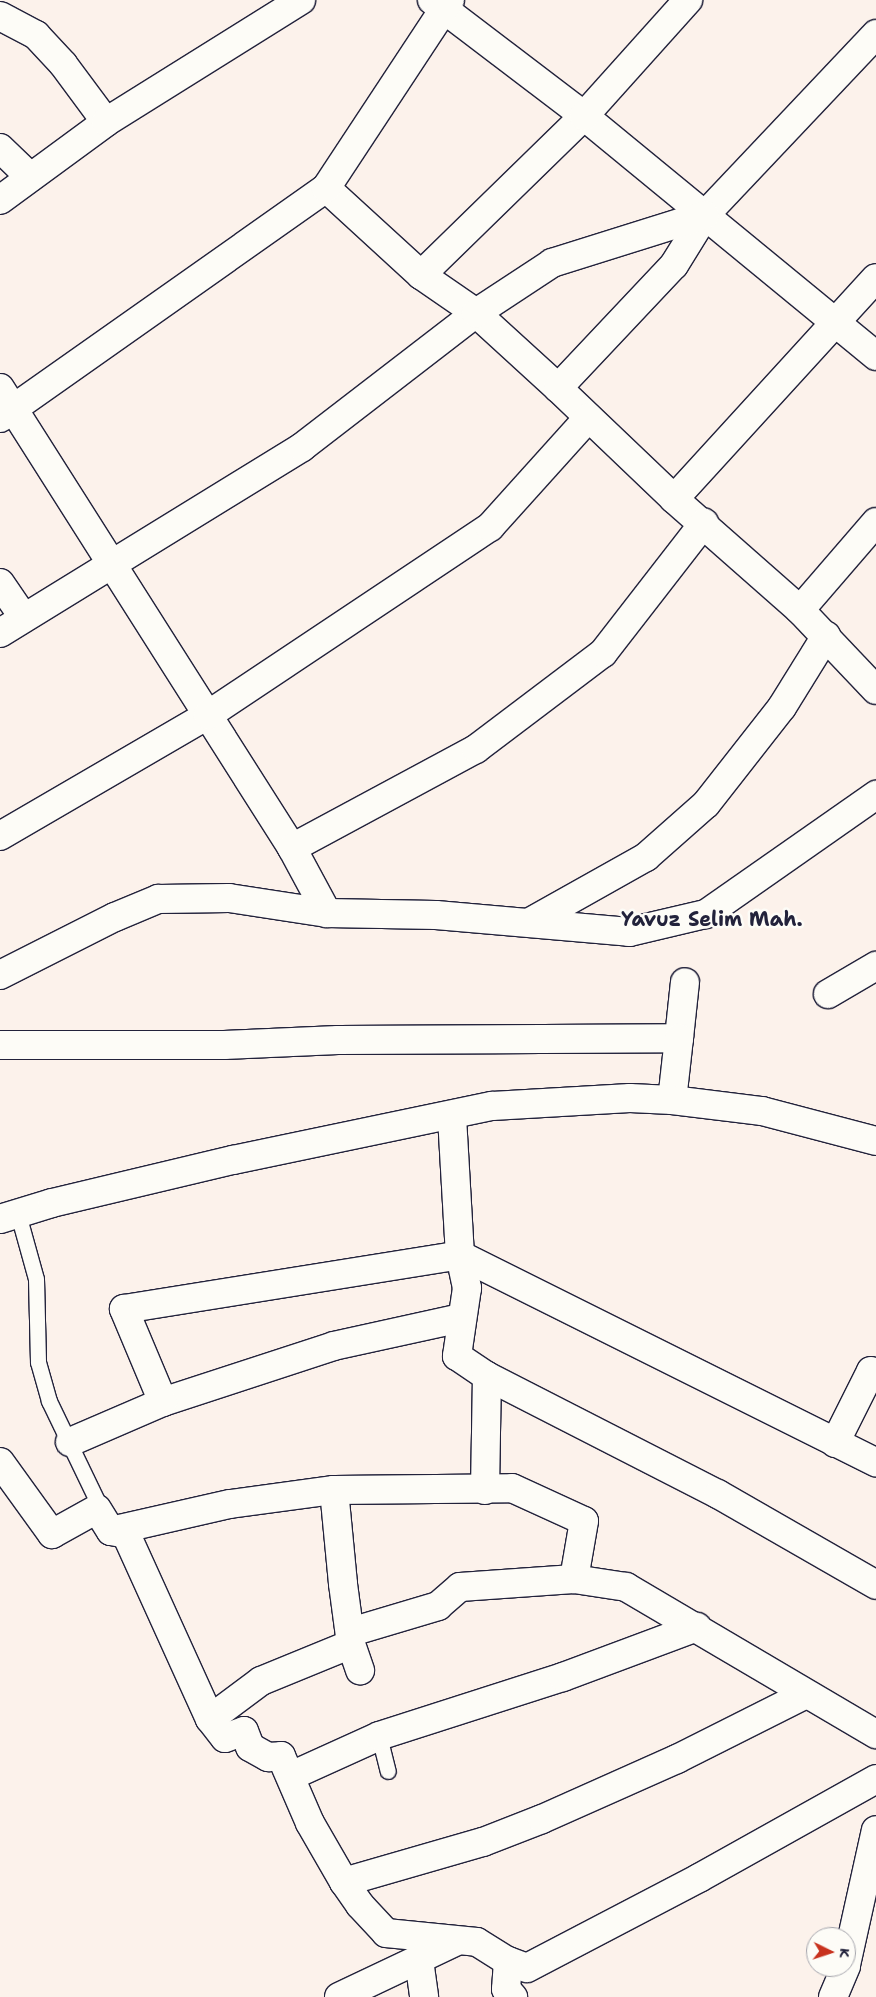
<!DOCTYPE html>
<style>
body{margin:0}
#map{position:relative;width:876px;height:1997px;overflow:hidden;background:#fcf2eb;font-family:"Shantell Sans",sans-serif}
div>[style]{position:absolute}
.roads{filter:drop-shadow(1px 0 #22223b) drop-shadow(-1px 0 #22223b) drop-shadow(0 1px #22223b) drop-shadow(0 -1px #22223b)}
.lane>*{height:15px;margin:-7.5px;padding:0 7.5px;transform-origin:7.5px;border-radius:7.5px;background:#fdfcf7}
.street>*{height:28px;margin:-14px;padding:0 14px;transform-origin:14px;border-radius:14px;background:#fdfcf7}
.secondary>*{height:28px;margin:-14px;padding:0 14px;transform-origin:14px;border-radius:14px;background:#fdfcf7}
span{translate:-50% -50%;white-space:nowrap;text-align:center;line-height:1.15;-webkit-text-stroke:5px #fdfcf7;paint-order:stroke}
.district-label{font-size:20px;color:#22223b;font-weight:700}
.north{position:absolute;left:806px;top:1927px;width:50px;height:50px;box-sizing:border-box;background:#fdfcf7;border:1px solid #a5a5ac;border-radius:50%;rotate:94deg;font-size:14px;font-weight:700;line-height:20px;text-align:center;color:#22223b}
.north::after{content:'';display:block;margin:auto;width:18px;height:22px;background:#c8321e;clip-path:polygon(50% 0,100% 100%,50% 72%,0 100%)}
</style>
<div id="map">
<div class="roads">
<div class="lane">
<i style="left:18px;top:1214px;width:67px;rotate:74.5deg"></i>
<i style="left:36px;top:1279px;width:83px;rotate:88.6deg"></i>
<i style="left:38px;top:1362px;width:41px;rotate:74.2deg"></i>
<i style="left:49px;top:1401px;width:124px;rotate:64.3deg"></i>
<i style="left:379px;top:1736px;width:36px;rotate:76deg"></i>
</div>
<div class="street">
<i style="left:432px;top:0;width:191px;rotate:37.3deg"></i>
<i style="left:584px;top:116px;width:378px;rotate:39.4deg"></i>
<i style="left:0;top:16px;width:41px;rotate:27.8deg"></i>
<i style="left:36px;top:35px;width:40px;rotate:47deg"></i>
<i style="left:63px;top:64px;width:72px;rotate:53.4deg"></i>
<i style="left:0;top:148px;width:42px;rotate:44deg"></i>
<i style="left:326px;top:188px;width:129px;rotate:42.5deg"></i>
<i style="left:421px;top:275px;width:67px;rotate:34.6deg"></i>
<i style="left:476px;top:313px;width:111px;rotate:42.4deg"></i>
<i style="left:558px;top:388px;width:161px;rotate:43.7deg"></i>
<i style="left:674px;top:499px;width:168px;rotate:41.4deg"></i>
<i style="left:800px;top:610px;width:110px;rotate:46.5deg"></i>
<i style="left:0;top:200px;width:132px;rotate:-36.3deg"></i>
<i style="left:106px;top:122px;width:230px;rotate:-32deg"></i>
<i style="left:421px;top:275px;width:228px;rotate:-44.3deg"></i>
<i style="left:584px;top:116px;width:156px;rotate:-48.1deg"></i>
<i style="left:0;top:388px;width:545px;rotate:57.59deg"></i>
<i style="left:292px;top:848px;width:74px;rotate:61.7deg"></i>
<i style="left:558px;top:388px;width:169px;rotate:-46.7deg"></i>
<i style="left:674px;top:265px;width:59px;rotate:-58.2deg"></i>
<i style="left:705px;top:215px;width:249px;rotate:-46.6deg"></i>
<i style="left:0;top:418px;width:399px;rotate:-35.2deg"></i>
<i style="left:326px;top:188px;width:225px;rotate:-56.6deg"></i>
<i style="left:674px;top:499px;width:299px;rotate:-47.6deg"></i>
<i style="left:0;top:583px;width:42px;rotate:55.6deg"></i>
<i style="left:800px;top:610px;width:116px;rotate:-49.2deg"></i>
<i style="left:0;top:633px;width:355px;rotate:-31.6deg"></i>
<i style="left:302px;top:447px;width:220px;rotate:-37.6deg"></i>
<i style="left:476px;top:313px;width:91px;rotate:-33.3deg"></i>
<i style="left:552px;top:263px;width:160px;rotate:-17.4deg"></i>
<i style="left:0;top:836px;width:241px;rotate:-30.2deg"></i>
<i style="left:208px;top:715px;width:339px;rotate:-33.7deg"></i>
<i style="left:490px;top:527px;width:147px;rotate:-48deg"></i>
<i style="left:292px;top:848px;width:209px;rotate:-28.3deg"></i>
<i style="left:476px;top:749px;width:159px;rotate:-37.1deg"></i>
<i style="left:603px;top:653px;width:165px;rotate:-52.2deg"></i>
<i style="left:532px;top:921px;width:131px;rotate:-29.3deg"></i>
<i style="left:646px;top:857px;width:80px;rotate:-41.5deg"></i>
<i style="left:706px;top:804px;width:123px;rotate:-51.9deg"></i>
<i style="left:782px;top:707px;width:84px;rotate:-58.2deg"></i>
<i style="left:0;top:975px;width:129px;rotate:-26.8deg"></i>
<i style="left:115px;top:917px;width:47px;rotate:-22.7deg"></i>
<i style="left:158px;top:899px;width:71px;rotate:-0.8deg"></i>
<i style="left:229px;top:898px;width:99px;rotate:8.7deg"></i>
<i style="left:327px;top:913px;width:109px;rotate:1.1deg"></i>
<i style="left:436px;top:915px;width:194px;rotate:5deg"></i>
<i style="left:629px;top:932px;width:79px;rotate:-13.2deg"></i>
<i style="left:706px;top:914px;width:208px;rotate:-35deg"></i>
<i style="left:828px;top:994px;width:56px;rotate:-30.3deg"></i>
<i style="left:679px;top:1038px;width:56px;rotate:-83.9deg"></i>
<i style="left:0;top:1045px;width:224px"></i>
<i style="left:224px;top:1045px;width:114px;rotate:-2.5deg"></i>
<i style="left:338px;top:1040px;width:341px;rotate:-0.3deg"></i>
<i style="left:679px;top:1038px;width:62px;rotate:96.4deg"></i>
<i style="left:452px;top:1117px;width:138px;rotate:86.7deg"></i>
<i style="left:460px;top:1255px;width:34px;rotate:78deg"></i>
<i style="left:467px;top:1288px;width:69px;rotate:98.4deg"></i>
<i style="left:457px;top:1356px;width:36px;rotate:34deg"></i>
<i style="left:487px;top:1376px;width:259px;rotate:27.1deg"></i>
<i style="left:718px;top:1494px;width:182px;rotate:29.9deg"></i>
<i style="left:461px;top:1318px;width:130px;rotate:167.6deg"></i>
<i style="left:334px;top:1346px;width:180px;rotate:161.9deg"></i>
<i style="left:163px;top:1402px;width:101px;rotate:-112.8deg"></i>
<i style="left:124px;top:1309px;width:340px;rotate:-9.1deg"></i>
<i style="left:460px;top:1255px;width:465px;rotate:26.5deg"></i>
<i style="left:70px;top:1442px;width:101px;rotate:-23.3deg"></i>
<i style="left:835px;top:1443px;width:80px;rotate:-63.4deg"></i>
<i style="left:871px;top:1371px;width:5px;rotate:22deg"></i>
<i style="left:334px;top:1490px;width:94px;rotate:84.5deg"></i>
<i style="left:343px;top:1584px;width:61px;rotate:82.4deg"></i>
<i style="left:351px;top:1644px;width:28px;rotate:71deg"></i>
<i style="left:485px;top:1490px;width:114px;rotate:-89deg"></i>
<i style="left:111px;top:1531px;width:122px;rotate:-12.8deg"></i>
<i style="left:230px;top:1504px;width:105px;rotate:-7.7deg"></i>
<i style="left:334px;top:1490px;width:178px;rotate:-0.6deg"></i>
<i style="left:512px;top:1488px;width:79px;rotate:24.6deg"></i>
<i style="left:584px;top:1521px;width:59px;rotate:99.8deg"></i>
<i style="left:574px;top:1579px;width:53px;rotate:8.7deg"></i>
<i style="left:626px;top:1587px;width:290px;rotate:30.5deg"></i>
<i style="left:351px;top:1632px;width:91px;rotate:-16.6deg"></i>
<i style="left:438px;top:1606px;width:29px;rotate:-41deg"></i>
<i style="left:460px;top:1587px;width:114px;rotate:-4deg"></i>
<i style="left:210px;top:1719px;width:64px;rotate:-36.7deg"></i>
<i style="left:261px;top:1681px;width:97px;rotate:-22.3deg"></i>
<i style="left:291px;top:1776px;width:97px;rotate:-24.4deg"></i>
<i style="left:379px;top:1736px;width:193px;rotate:-17.8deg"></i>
<i style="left:563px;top:1677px;width:143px;rotate:-20.5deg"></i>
<i style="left:344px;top:1882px;width:145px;rotate:-16.1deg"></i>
<i style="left:483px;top:1842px;width:63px;rotate:-21.3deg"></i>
<i style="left:542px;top:1819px;width:148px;rotate:-24deg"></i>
<i style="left:677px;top:1759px;width:144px;rotate:-26.7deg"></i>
<i style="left:419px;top:1960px;width:37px;rotate:82deg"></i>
<i style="left:508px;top:1961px;width:20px;rotate:20deg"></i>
<i style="left:527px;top:1968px;width:194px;rotate:-27.6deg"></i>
<i style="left:699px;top:1878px;width:203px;rotate:-29.2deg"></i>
<i style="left:846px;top:1965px;width:138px;rotate:-77.5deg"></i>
<i style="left:339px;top:1997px;width:128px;rotate:-25.4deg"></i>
<i style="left:833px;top:1997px;width:33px;rotate:-67deg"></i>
</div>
<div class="secondary">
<i style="left:0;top:1219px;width:54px;rotate:-17.1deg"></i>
<i style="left:52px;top:1203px;width:186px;rotate:-13.4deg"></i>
<i style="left:233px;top:1160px;width:265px;rotate:-11.8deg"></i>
<i style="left:492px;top:1106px;width:138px;rotate:-3.3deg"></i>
<i style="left:630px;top:1098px;width:42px;rotate:2.7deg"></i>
<i style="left:672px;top:1100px;width:91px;rotate:7deg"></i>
<i style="left:762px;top:1111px;width:118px;rotate:14.7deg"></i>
<i style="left:0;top:1462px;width:89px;rotate:54.2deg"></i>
<i style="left:52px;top:1534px;width:51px;rotate:-29.1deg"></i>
<i style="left:97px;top:1509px;width:26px;rotate:58deg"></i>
<i style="left:111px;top:1531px;width:15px;rotate:11deg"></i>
<i style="left:126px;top:1534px;width:203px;rotate:65.6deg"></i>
<i style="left:210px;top:1719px;width:24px;rotate:52deg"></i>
<i style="left:225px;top:1738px;width:20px;rotate:-20deg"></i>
<i style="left:244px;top:1731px;width:17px;rotate:69deg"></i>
<i style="left:250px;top:1747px;width:21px;rotate:29deg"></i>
<i style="left:268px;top:1757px;width:13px;rotate:-4deg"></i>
<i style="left:281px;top:1756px;width:73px;rotate:66.6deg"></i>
<i style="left:310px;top:1823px;width:68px;rotate:60deg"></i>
<i style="left:344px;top:1882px;width:28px;rotate:55deg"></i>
<i style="left:360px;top:1905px;width:38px;rotate:47deg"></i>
<i style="left:386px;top:1933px;width:91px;rotate:5.6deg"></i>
<i style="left:477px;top:1942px;width:36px;rotate:32deg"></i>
<i style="left:508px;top:1961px;width:28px;rotate:94deg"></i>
<i style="left:506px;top:1989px;width:11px;rotate:49deg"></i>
</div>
</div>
<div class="district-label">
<span style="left:712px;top:919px">Yavuz Selim Mah.</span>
</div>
<div class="north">K</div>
</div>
